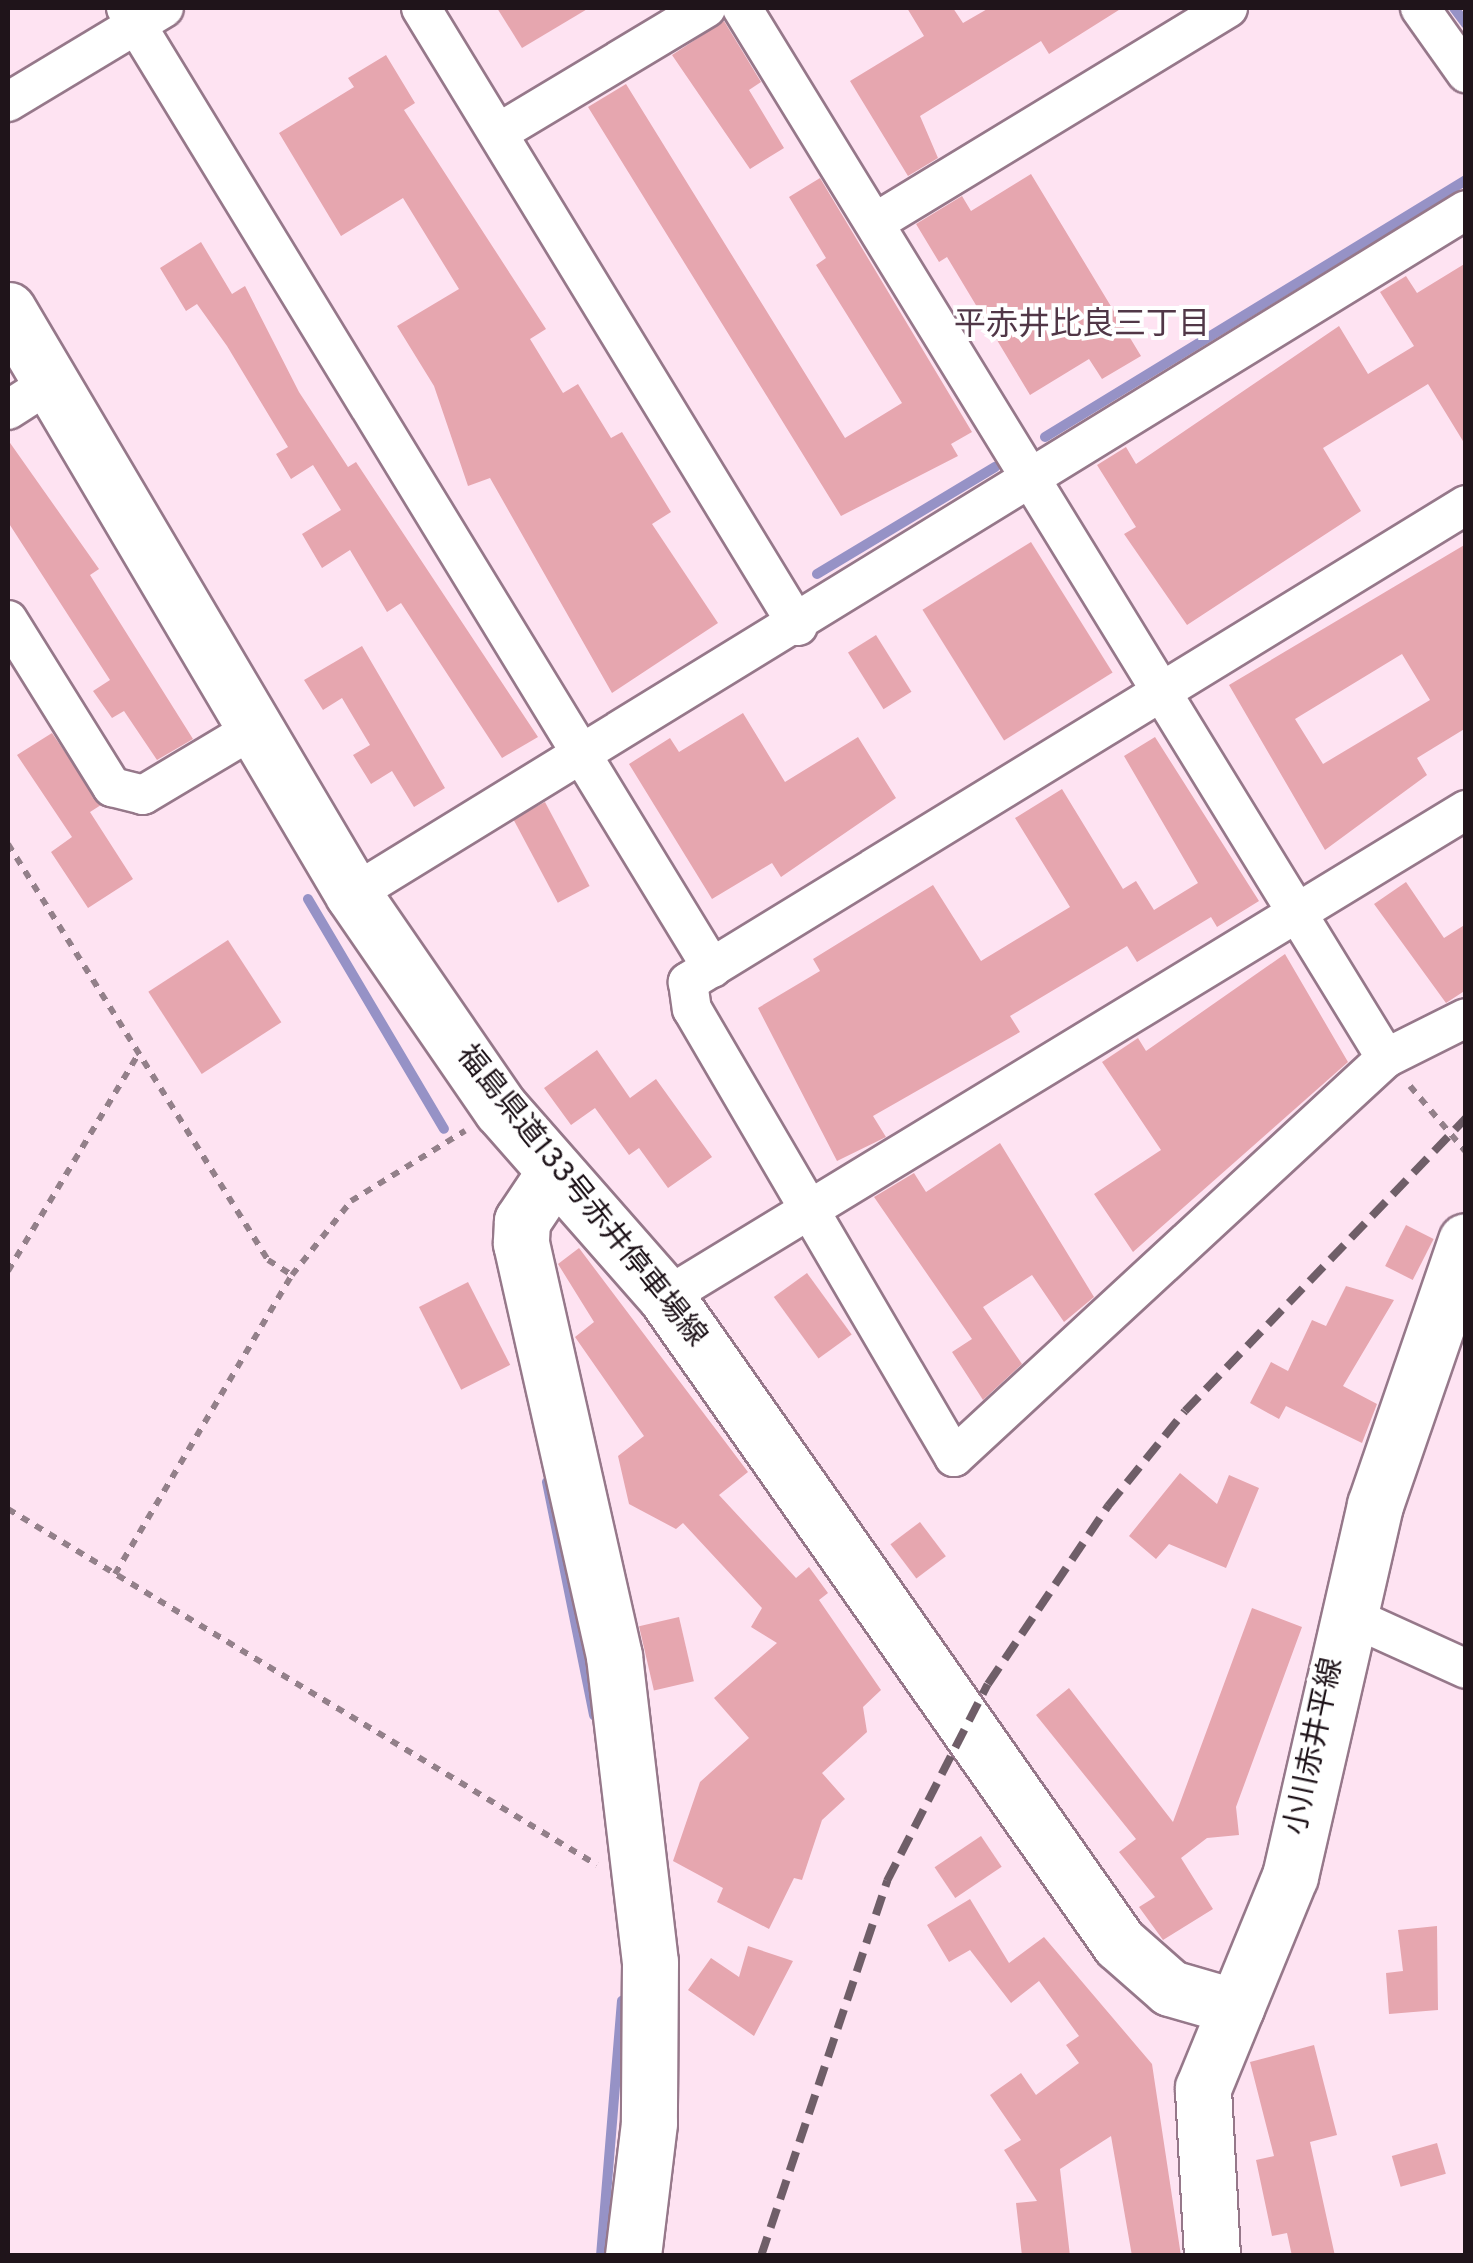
<!DOCTYPE html>
<meta charset="utf-8">
<style>
body{margin:0}
#map{position:relative;width:1473px;height:2263px;overflow:hidden;background:#fee3f2;font-family:Overpass,"Noto Sans JP",sans-serif}
div>[style]{position:absolute}
.stream>*{height:10px;margin:-5px;padding:0 5px;transform-origin:5px;border-radius:5px;background:#9692c6}
.building>*{inset:0;background:#e6a6af;transform-origin:0 0}
.path>*{height:6px;margin-top:-3px;transform-origin:0;background:repeating-linear-gradient(90deg,#93808a 0 8px,transparent 0 16px)}
.roads{filter:drop-shadow(2px 0 #96788a) drop-shadow(-2px 0 #96788a) drop-shadow(0 2px #96788a) drop-shadow(0 -2px #96788a)}
.street>*{height:38px;margin:-19px;padding:0 19px;transform-origin:19px;border-radius:19px;background:#fff}
.secondary>*{height:55px;margin:-27.5px;padding:0 27.5px;transform-origin:27.5px;border-radius:27.5px;background:#fff}
.rail>*{height:8px;margin-top:-4px;transform-origin:0;background:repeating-linear-gradient(90deg,#6f5e68 0 20px,transparent 0 30px)}
span{translate:-50% -50%;white-space:nowrap;text-align:center;line-height:1.15;-webkit-text-stroke:8px #fff;paint-order:stroke}
.street-label{font-size:30px;color:#1f141a}
.neighbourhood-label{font-size:32px;color:#513747}
.frame{position:absolute;inset:0;border:10px solid #1f141a;pointer-events:none}
</style>
<div id="map">
<div class="stream">
<i style="left:1454px;top:8px;width:20px;rotate:53deg"></i>
<i style="left:1045px;top:437px;width:493px;rotate:-31.4deg"></i>
<i style="left:817px;top:574px;width:208px;rotate:-31deg"></i>
<i style="left:308px;top:899px;width:267px;rotate:59.4deg"></i>
<i style="left:547px;top:1482px;width:238px;rotate:78.6deg"></i>
<i style="left:601px;top:2256px;width:256px;rotate:-85.3deg"></i>
</div>
<div class="building">
<i style="clip-path:polygon(497px 8px,589px 8px,522px 48px)"></i>
<i style="clip-path:polygon(907px 8px,953px 8px,963px 23px,989px 8px,1122px 8px,1049px 54px,1041px 41px,920px 116px,938px 158px,908px 176px,850px 81px,924px 36px)"></i>
<i style="clip-path:polygon(724px 21px,761px 82px,749px 90px,784px 148px,750px 169px,672px 55px)"></i>
<i style="clip-path:polygon(386px 55px,415px 103px,404px 110px,546px 329px,530px 339px,563px 393px,578px 384px,611px 438px,622px 432px,671px 512px,652px 524px,718px 623px,612px 693px,490px 478px,468px 486px,434px 386px,397px 326px,459px 289px,403px 198px,341px 236px,279px 133px,354px 87px,348px 78px)"></i>
<i style="clip-path:polygon(626px 84px,845px 438px,902px 403px,816px 265px,826px 258px,789px 197px,820px 178px,972px 432px,951px 444px,958px 456px,841px 516px,588px 107px)"></i>
<i style="clip-path:polygon(1031px 174px,1141px 356px,1102px 379px,1089px 359px,1030px 395px,947px 257px,939px 262px,916px 224px,962px 196px,971px 211px)"></i>
<i style="clip-path:polygon(201px 242px,232px 294px,245px 286px,299px 392px,348px 467px,356px 462px,538px 737px,502px 758px,401px 603px,387px 612px,350px 550px,322px 568px,302px 534px,341px 510px,313px 465px,291px 479px,276px 454px,288px 447px,227px 346px,197px 304px,186px 311px,160px 268px)"></i>
<i style="clip-path:polygon(1466px 263px,1466px 446px,1428px 384px,1323px 448px,1361px 511px,1187px 625px,1124px 534px,1136px 527px,1097px 465px,1126px 447px,1136px 464px,1339px 326px,1368px 374px,1414px 346px,1380px 292px,1406px 276px,1417px 293px)"></i>
<i style="clip-path:polygon(8px 440px,99px 569px,90px 575px,193px 739px,157px 760px,124px 711px,112px 718px,93px 691px,110px 680px,8px 522px)"></i>
<i style="left:1031px;top:542px;width:154px;height:128px;rotate:58deg"></i>
<i style="clip-path:polygon(evenodd,1466px 544px,1466px 728px,1417px 758px,1427px 775px,1325px 850px,1229px 685px,1466px 544px,1402px 654px,1430px 700px,1323px 764px,1295px 719px,1402px 654px)"></i>
<i style="left:876px;top:635px;width:67px;height:33px;rotate:58deg"></i>
<i style="clip-path:polygon(362px 646px,445px 788px,414px 807px,392px 771px,371px 784px,353px 755px,370px 745px,342px 698px,323px 710px,304px 680px)"></i>
<i style="clip-path:polygon(743px 713px,785px 782px,858px 737px,896px 798px,781px 877px,772px 863px,712px 899px,629px 764px,670px 738px,679px 752px)"></i>
<i style="clip-path:polygon(52px 733px,101px 805px,90px 812px,133px 879px,88px 908px,51px 852px,72px 837px,17px 755px)"></i>
<i style="clip-path:polygon(1155px 737px,1259px 901px,1217px 927px,1211px 917px,1137px 962px,1127px 946px,1010px 1016px,1020px 1032px,873px 1116px,886px 1137px,837px 1161px,758px 1008px,820px 971px,813px 959px,933px 885px,981px 961px,1070px 907px,1015px 818px,1062px 789px,1123px 889px,1136px 881px,1154px 910px,1198px 883px,1124px 756px)"></i>
<i style="left:545px;top:802px;width:95px;height:36px;rotate:62deg"></i>
<i style="clip-path:polygon(1406px 882px,1444px 938px,1466px 924px,1466px 990px,1446px 1003px,1374px 904px)"></i>
<i style="left:228px;top:940px;width:98px;height:95px;rotate:57deg"></i>
<i style="clip-path:polygon(1285px 954px,1348px 1062px,1133px 1252px,1094px 1194px,1161px 1150px,1102px 1062px,1138px 1038px,1146px 1051px)"></i>
<i style="clip-path:polygon(597px 1050px,630px 1098px,656px 1079px,712px 1157px,668px 1188px,639px 1148px,629px 1155px,595px 1108px,571px 1125px,544px 1088px)"></i>
<i style="clip-path:polygon(1000px 1143px,1094px 1297px,1064px 1322px,1032px 1275px,983px 1307px,1022px 1364px,983px 1400px,952px 1352px,972px 1339px,874px 1197px,914px 1173px,926px 1192px)"></i>
<i style="left:1406px;top:1225px;width:31px;height:46px;rotate:27deg"></i>
<i style="clip-path:polygon(579px 1248px,748px 1472px,719px 1495px,796px 1578px,809px 1567px,828px 1593px,819px 1600px,881px 1690px,863px 1707px,867px 1732px,822px 1773px,845px 1799px,822px 1820px,802px 1880px,794px 1878px,769px 1929px,717px 1902px,723px 1888px,673px 1861px,700px 1782px,749px 1738px,714px 1698px,777px 1643px,751px 1627px,762px 1608px,683px 1523px,676px 1529px,629px 1504px,618px 1456px,644px 1436px,575px 1337px,594px 1322px,558px 1264px)"></i>
<i style="left:807px;top:1273px;width:76px;height:41px;rotate:54deg"></i>
<i style="left:468px;top:1282px;width:93px;height:55px;rotate:63deg"></i>
<i style="clip-path:polygon(1346px 1286px,1394px 1300px,1343px 1386px,1377px 1404px,1362px 1443px,1286px 1406px,1279px 1419px,1250px 1403px,1271px 1362px,1288px 1371px,1312px 1320px,1326px 1326px)"></i>
<i style="clip-path:polygon(1180px 1473px,1217px 1504px,1229px 1475px,1259px 1488px,1226px 1568px,1169px 1544px,1156px 1559px,1129px 1536px)"></i>
<i style="left:920px;top:1522px;width:43px;height:37px;rotate:53deg"></i>
<i style="clip-path:polygon(1252px 1608px,1302px 1627px,1236px 1807px,1239px 1835px,1207px 1838px,1181px 1858px,1213px 1909px,1163px 1940px,1139px 1907px,1155px 1897px,1119px 1852px,1136px 1839px,1036px 1715px,1069px 1688px,1173px 1822px)"></i>
<i style="left:679px;top:1617px;width:66px;height:41px;rotate:77deg"></i>
<i style="left:981px;top:1836px;width:37px;height:56px;rotate:56deg"></i>
<i style="clip-path:polygon(970px 1899px,1009px 1963px,1044px 1937px,1152px 2064px,1181px 2256px,1132px 2256px,1111px 2136px,1060px 2169px,1070px 2256px,1022px 2256px,1016px 2203px,1037px 2201px,1004px 2150px,1021px 2140px,990px 2095px,1021px 2073px,1036px 2095px,1079px 2063px,1066px 2045px,1079px 2036px,1039px 1981px,1011px 2003px,970px 1950px,949px 1962px,927px 1925px)"></i>
<i style="clip-path:polygon(1437px 1926px,1438px 2010px,1389px 2014px,1386px 1973px,1403px 1971px,1398px 1930px)"></i>
<i style="clip-path:polygon(748px 1946px,793px 1961px,754px 2036px,688px 1990px,711px 1958px,739px 1977px)"></i>
<i style="clip-path:polygon(1314px 2045px,1337px 2135px,1310px 2142px,1335px 2256px,1292px 2256px,1287px 2233px,1272px 2236px,1256px 2160px,1274px 2156px,1250px 2062px)"></i>
<i style="left:1437px;top:2143px;width:32px;height:47px;rotate:74deg"></i>
</div>
<div class="path">
<i style="left:8px;top:844px;width:491px;rotate:58deg"></i>
<i style="left:268px;top:1260px;width:28px;rotate:32deg"></i>
<i style="left:292px;top:1275px;width:95px;rotate:-51.4deg"></i>
<i style="left:351px;top:1201px;width:134px;rotate:-31.6deg"></i>
<i style="left:1410px;top:1086px;width:87px;rotate:49.7deg"></i>
<i style="left:8px;top:1271px;width:252px;rotate:-59deg"></i>
<i style="left:8px;top:1509px;width:688px;rotate:31.15deg"></i>
<i style="left:115px;top:1574px;width:347px;rotate:-59.4deg"></i>
</div>
<div class="roads">
<div class="street">
<i style="left:126px;top:8px;width:1125px;rotate:58.6deg"></i>
<i style="left:421px;top:8px;width:724px;rotate:58.62deg"></i>
<i style="left:742px;top:8px;width:1232px;rotate:58.48deg"></i>
<i style="left:1420px;top:8px;width:80px;rotate:54.7deg"></i>
<i style="left:8px;top:102px;width:182px;rotate:-31.1deg"></i>
<i style="left:498px;top:133px;width:243px;rotate:-31deg"></i>
<i style="left:876px;top:222px;width:412px;rotate:-31.3deg"></i>
<i style="left:8px;top:410px;width:50px;rotate:-32.7deg"></i>
<i style="left:1466px;top:505px;width:913px;rotate:148.49deg"></i>
<i style="left:688px;top:982px;width:27px;rotate:82deg"></i>
<i style="left:692px;top:1009px;width:519px;rotate:59.68deg"></i>
<i style="left:954px;top:1457px;width:588px;rotate:-42.73deg"></i>
<i style="left:1386px;top:1058px;width:89px;rotate:-26.6deg"></i>
<i style="left:8px;top:620px;width:197px;rotate:58.1deg"></i>
<i style="left:112px;top:787px;width:32px;rotate:14deg"></i>
<i style="left:143px;top:795px;width:131px;rotate:-30.9deg"></i>
<i style="left:353px;top:894px;width:1306px;rotate:-31.57deg"></i>
<i style="left:666px;top:1297px;width:937px;rotate:-31.33deg"></i>
<i style="left:1345px;top:1614px;width:133px;rotate:24.4deg"></i>
</div>
<div class="secondary">
<i style="left:8px;top:310px;width:678px;rotate:59.43deg"></i>
<i style="left:353px;top:894px;width:261px;rotate:55.5deg"></i>
<i style="left:501px;top:1109px;width:250px;rotate:48.7deg"></i>
<i style="left:666px;top:1297px;width:789px;rotate:54.96deg"></i>
<i style="left:1119px;top:1943px;width:68px;rotate:41.4deg"></i>
<i style="left:1170px;top:1988px;width:69px;rotate:16.1deg"></i>
<i style="left:554px;top:1173px;width:58px;rotate:123.7deg"></i>
<i style="left:522px;top:1221px;width:22px;rotate:93deg"></i>
<i style="left:521px;top:1243px;width:423px;rotate:77.3deg"></i>
<i style="left:614px;top:1656px;width:308px;rotate:83.3deg"></i>
<i style="left:650px;top:1962px;width:161px;rotate:90.4deg"></i>
<i style="left:649px;top:2123px;width:134px;rotate:96.9deg"></i>
<i style="left:1212px;top:2256px;width:168px;rotate:-93.1deg"></i>
<i style="left:1203px;top:2088px;width:229px;rotate:-67.7deg"></i>
<i style="left:1290px;top:1876px;width:381px;rotate:-77.1deg"></i>
<i style="left:1375px;top:1505px;width:279px;rotate:-71deg"></i>
</div>
</div>
<div class="rail">
<i style="left:761px;top:2256px;width:396px;rotate:-71.4deg"></i>
<i style="left:887px;top:1881px;width:221px;rotate:-62.9deg"></i>
<i style="left:988px;top:1684px;width:215px;rotate:-56deg"></i>
<i style="left:1108px;top:1506px;width:122px;rotate:-51deg"></i>
<i style="left:1185px;top:1411px;width:406px;rotate:-46.2deg"></i>
</div>
<div class="street-label">
<span style="left:580px;top:1197px;rotate:51deg">福島県道133号赤井停車場線</span>
<span style="left:1316px;top:1747px;rotate:-78deg">小川赤井平線</span>
</div>
<div class="neighbourhood-label">
<span style="left:1082px;top:326px">平赤井比良三丁目</span>
</div>
<div class="frame"></div>
</div>
